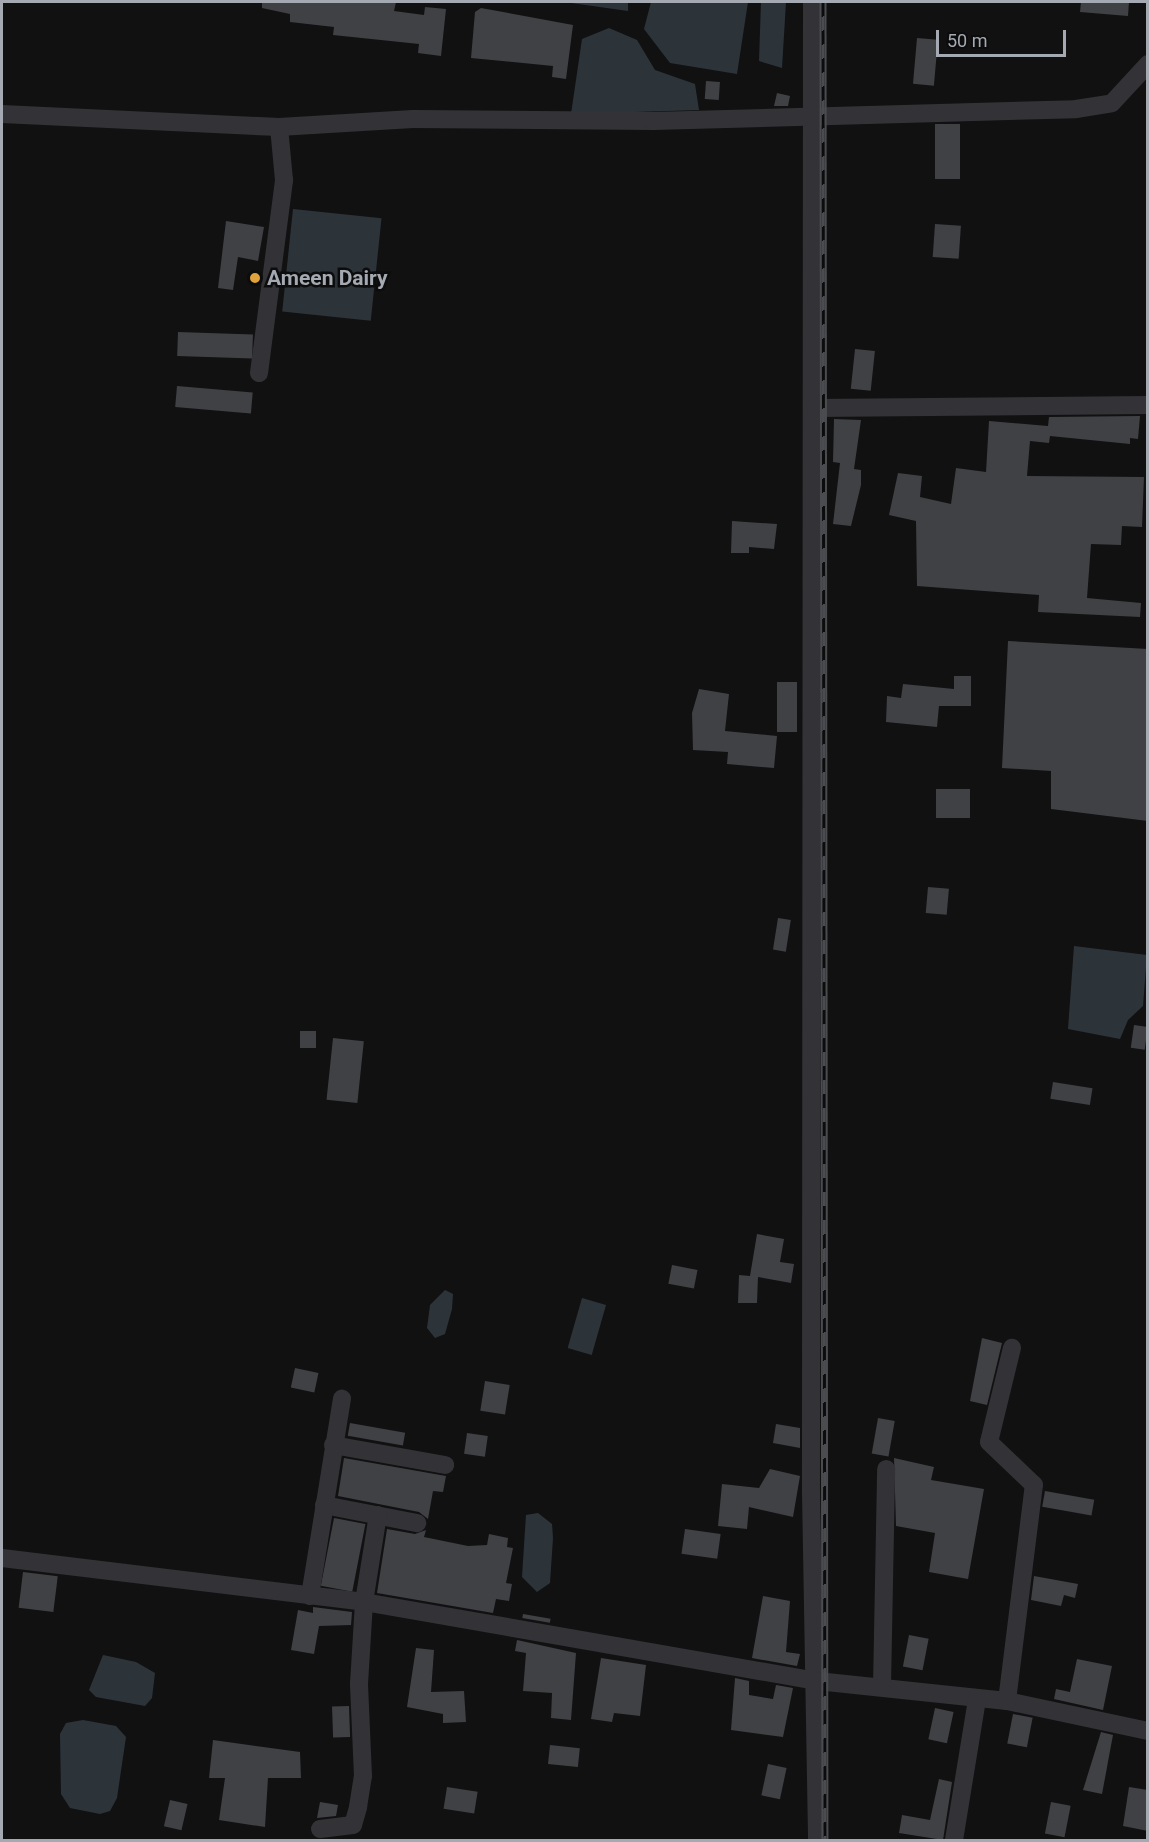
<!DOCTYPE html>
<style>
body{margin:0}
#map{position:relative;width:1149px;height:1842px;overflow:hidden;background:#111112;font-family:Roboto,sans-serif}
div>[style]{position:absolute}
.water>*{inset:0;background:#2c343a;transform-origin:0 0}
.building>*{inset:0;background:#404145;transform-origin:0 0}
.minor>*{height:18px;margin:-9px;padding:0 9px;transform-origin:9px;border-radius:9px;background:#333337}
.rail>*{height:7px;margin-top:-3.5px;transform-origin:0;background:repeating-linear-gradient(90deg,#0c0c0d 0 14px,#4a4c50 0 28px);box-sizing:border-box;border-block:2px solid #4a4c50}
.dots>*{width:16px;height:16px;translate:-50% -50%;box-sizing:border-box;border:3px solid #0c0c0d;border-radius:50%}
span{translate:-50% -50%;white-space:nowrap;text-align:center;line-height:1.15;-webkit-text-stroke:5px #0c0c0d;paint-order:stroke}
.poi-label{font-size:21px;color:#a4a9b2;font-weight:700}
.left{translate:0 -50%;text-align:left}
.frame{position:absolute;inset:0;border:3px solid #a4a9b2;pointer-events:none}
.scale{position:absolute;left:936px;top:30px;width:130px;height:27px;box-sizing:border-box;border:3px solid #a4a9b2;border-top:0;padding-left:8px;font-size:18px;line-height:21px;white-space:nowrap;color:#a4a9b2;-webkit-text-stroke:4px #0c0c0d;paint-order:stroke}
</style>
<div id="map">
<div class="water">
<i style="clip-path:polygon(564px 2px,628px 2px,628px 11px)"></i>
<i style="clip-path:polygon(651px 2px,748px 2px,737px 74px,670px 63px,644px 29px)"></i>
<i style="clip-path:polygon(761px 2px,786px 2px,782px 68px,759px 61px)"></i>
<i style="clip-path:polygon(609px 28px,637px 40px,655px 70px,695px 84px,699px 110px,571px 114px,582px 39px)"></i>
<i style="left:293px;top:209px;width:89px;height:103px;rotate:6deg"></i>
<i style="clip-path:polygon(1074px 946px,1147px 955px,1143px 1006px,1128px 1020px,1120px 1039px,1068px 1029px)"></i>
<i style="clip-path:polygon(445px 1290px,453px 1294px,452px 1309px,445px 1334px,435px 1338px,427px 1328px,430px 1305px)"></i>
<i style="left:582px;top:1298px;width:25px;height:52px;rotate:16deg"></i>
<i style="clip-path:polygon(538px 1513px,552px 1524px,553px 1538px,550px 1583px,537px 1592px,522px 1577px,526px 1515px)"></i>
<i style="clip-path:polygon(103px 1655px,136px 1662px,155px 1673px,152px 1698px,145px 1706px,96px 1697px,89px 1690px)"></i>
<i style="clip-path:polygon(83px 1720px,116px 1726px,126px 1737px,117px 1798px,110px 1811px,100px 1814px,70px 1808px,61px 1794px,60px 1734px,66px 1723px)"></i>
</div>
<div class="building">
<i style="clip-path:polygon(262px 2px,396px 2px,394px 11px,424px 15px,425px 7px,446px 9px,441px 56px,418px 53px,419px 44px,333px 35px,334px 27px,290px 22px,290px 14px,262px 8px)"></i>
<i style="clip-path:polygon(1081px 2px,1129px 2px,1128px 16px,1080px 12px)"></i>
<i style="clip-path:polygon(481px 8px,573px 25px,566px 79px,552px 77px,553px 66px,471px 58px,475px 12px)"></i>
<i style="left:917px;top:38px;width:21px;height:46px;rotate:5deg"></i>
<i style="left:706px;top:81px;width:14px;height:18px;rotate:4deg"></i>
<i style="clip-path:polygon(777px 93px,790px 96px,788px 106px,774px 106px)"></i>
<i style="left:935px;top:124px;width:25px;height:55px"></i>
<i style="clip-path:polygon(226px 221px,264px 227px,258px 261px,238px 257px,233px 290px,218px 288px)"></i>
<i style="left:935px;top:224px;width:26px;height:33px;rotate:4deg"></i>
<i style="left:178px;top:332px;width:75px;height:24px;rotate:2deg"></i>
<i style="left:855px;top:349px;width:20px;height:40px;rotate:6deg"></i>
<i style="left:177px;top:386px;width:76px;height:21px;rotate:5deg"></i>
<i style="clip-path:polygon(1140px 416px,1138px 439px,1130px 438px,1130px 444px,1050px 436px,1049px 443px,1030px 441px,1027px 476px,1144px 477px,1142px 527px,1122px 526px,1121px 545px,1091px 544px,1087px 598px,1141px 603px,1140px 617px,1038px 612px,1039px 595px,917px 586px,916px 521px,889px 515px,898px 473px,922px 476px,920px 497px,951px 504px,956px 468px,986px 472px,989px 421px,1048px 426px,1049px 417px)"></i>
<i style="clip-path:polygon(834px 419px,861px 420px,854px 469px,861px 470px,861px 485px,851px 526px,833px 524px,840px 463px,833px 462px)"></i>
<i style="clip-path:polygon(732px 521px,777px 524px,774px 549px,749px 547px,749px 553px,731px 553px)"></i>
<i style="clip-path:polygon(1008px 641px,1148px 649px,1148px 821px,1051px 809px,1051px 771px,1002px 768px)"></i>
<i style="clip-path:polygon(954px 676px,971px 676px,971px 706px,939px 706px,937px 727px,886px 722px,887px 696px,901px 698px,903px 684px,954px 689px)"></i>
<i style="left:777px;top:682px;width:20px;height:50px"></i>
<i style="clip-path:polygon(699px 689px,729px 694px,725px 731px,777px 736px,774px 768px,727px 764px,728px 752px,693px 750px,692px 713px)"></i>
<i style="left:936px;top:789px;width:34px;height:29px"></i>
<i style="left:928px;top:887px;width:21px;height:26px;rotate:5deg"></i>
<i style="left:778px;top:918px;width:13px;height:32px;rotate:9deg"></i>
<i style="left:1134px;top:1025px;width:14px;height:23px;rotate:8deg"></i>
<i style="left:300px;top:1031px;width:16px;height:17px"></i>
<i style="left:333px;top:1038px;width:31px;height:62px;rotate:6deg"></i>
<i style="left:1053px;top:1082px;width:40px;height:17px;rotate:9deg"></i>
<i style="clip-path:polygon(757px 1234px,784px 1239px,780px 1262px,794px 1264px,791px 1283px,758px 1277px,757px 1303px,738px 1303px,739px 1275px,750px 1276px)"></i>
<i style="left:672px;top:1265px;width:26px;height:19px;rotate:11deg"></i>
<i style="clip-path:polygon(982px 1338px,1002px 1343px,987px 1405px,970px 1401px)"></i>
<i style="left:295px;top:1368px;width:24px;height:20px;rotate:12deg"></i>
<i style="left:485px;top:1381px;width:25px;height:30px;rotate:9deg"></i>
<i style="left:878px;top:1418px;width:17px;height:36px;rotate:10deg"></i>
<i style="left:350px;top:1423px;width:56px;height:13px;rotate:10deg"></i>
<i style="clip-path:polygon(776px 1424px,800px 1428px,800px 1448px,773px 1443px)"></i>
<i style="left:467px;top:1433px;width:21px;height:21px;rotate:8deg"></i>
<i style="clip-path:polygon(344px 1458px,446px 1476px,443px 1492px,433px 1491px,428px 1519px,419px 1512px,338px 1496px)"></i>
<i style="clip-path:polygon(894px 1458px,934px 1467px,931px 1480px,984px 1489px,968px 1579px,929px 1572px,935px 1533px,896px 1526px)"></i>
<i style="clip-path:polygon(770px 1469px,800px 1476px,793px 1517px,749px 1507px,747px 1529px,718px 1526px,722px 1484px,759px 1488px)"></i>
<i style="left:1045px;top:1491px;width:50px;height:16px;rotate:10deg"></i>
<i style="left:334px;top:1518px;width:32px;height:69px;rotate:11deg"></i>
<i style="clip-path:polygon(387px 1529px,415px 1534px,426px 1530px,424px 1537px,468px 1546px,487px 1545px,489px 1534px,508px 1538px,507px 1547px,513px 1548px,506px 1583px,512px 1584px,509px 1601px,496px 1599px,493px 1613px,377px 1593px)"></i>
<i style="left:685px;top:1529px;width:36px;height:25px;rotate:8deg"></i>
<i style="left:23px;top:1572px;width:35px;height:36px;rotate:7deg"></i>
<i style="clip-path:polygon(1034px 1576px,1078px 1584px,1075px 1598px,1064px 1595px,1061px 1606px,1031px 1600px)"></i>
<i style="clip-path:polygon(763px 1596px,790px 1601px,786px 1652px,800px 1654px,797px 1666px,752px 1658px)"></i>
<i style="clip-path:polygon(313px 1607px,352px 1612px,351px 1625px,319px 1626px,314px 1654px,291px 1650px,298px 1610px,313px 1613px)"></i>
<i style="left:523px;top:1614px;width:28px;height:4px;rotate:10deg"></i>
<i style="left:909px;top:1635px;width:20px;height:32px;rotate:11deg"></i>
<i style="clip-path:polygon(517px 1640px,576px 1653px,571px 1720px,551px 1718px,552px 1693px,523px 1691px,526px 1653px,515px 1651px)"></i>
<i style="clip-path:polygon(416px 1648px,434px 1650px,431px 1692px,464px 1691px,466px 1722px,443px 1723px,443px 1714px,407px 1707px)"></i>
<i style="clip-path:polygon(601px 1658px,646px 1665px,640px 1716px,614px 1713px,612px 1722px,591px 1719px)"></i>
<i style="clip-path:polygon(1077px 1659px,1112px 1666px,1103px 1710px,1054px 1699px,1056px 1689px,1070px 1692px)"></i>
<i style="clip-path:polygon(735px 1678px,749px 1681px,749px 1695px,773px 1699px,776px 1685px,793px 1688px,783px 1737px,731px 1730px)"></i>
<i style="left:349px;top:1706px;width:31px;height:17px;rotate:88deg"></i>
<i style="left:935px;top:1708px;width:19px;height:32px;rotate:12deg"></i>
<i style="left:1013px;top:1714px;width:20px;height:30px;rotate:11deg"></i>
<i style="clip-path:polygon(1101px 1732px,1113px 1735px,1102px 1794px,1083px 1790px)"></i>
<i style="clip-path:polygon(213px 1740px,300px 1752px,301px 1778px,268px 1778px,265px 1827px,219px 1820px,225px 1778px,209px 1778px)"></i>
<i style="left:550px;top:1745px;width:30px;height:19px;rotate:6deg"></i>
<i style="left:768px;top:1764px;width:19px;height:32px;rotate:12deg"></i>
<i style="clip-path:polygon(939px 1779px,952px 1782px,943px 1840px,899px 1833px,902px 1815px,930px 1820px)"></i>
<i style="left:447px;top:1787px;width:31px;height:22px;rotate:9deg"></i>
<i style="clip-path:polygon(1129px 1787px,1148px 1790px,1148px 1831px,1123px 1826px)"></i>
<i style="left:170px;top:1800px;width:18px;height:27px;rotate:13deg"></i>
<i style="clip-path:polygon(320px 1802px,338px 1805px,336px 1816px,317px 1818px)"></i>
<i style="left:1051px;top:1802px;width:20px;height:32px;rotate:11deg"></i>
</div>
<div class="minor">
<i style="left:812px;top:2px;width:1490px;rotate:90.04deg"></i>
<i style="left:811px;top:1492px;width:348px;rotate:89deg"></i>
<i style="left:2px;top:114px;width:277px;rotate:2.7deg"></i>
<i style="left:279px;top:127px;width:134px;rotate:-3.4deg"></i>
<i style="left:413px;top:119px;width:240px;rotate:0.5deg"></i>
<i style="left:653px;top:121px;width:423px;rotate:-1.6deg"></i>
<i style="left:1076px;top:109px;width:36px;rotate:-9deg"></i>
<i style="left:1112px;top:103px;width:53px;rotate:-47.3deg"></i>
<i style="left:259px;top:373px;width:195px;rotate:-82.6deg"></i>
<i style="left:284px;top:180px;width:53px;rotate:-95.4deg"></i>
<i style="left:814px;top:408px;width:334px;rotate:-0.5deg"></i>
<i style="left:333px;top:1445px;width:114px;rotate:10.1deg"></i>
<i style="left:324px;top:1505px;width:95px;rotate:11deg"></i>
<i style="left:2px;top:1558px;width:365px;rotate:6.9deg"></i>
<i style="left:364px;top:1602px;width:460px;rotate:9.9deg"></i>
<i style="left:817px;top:1681px;width:191px;rotate:6deg"></i>
<i style="left:1007px;top:1701px;width:144px;rotate:12deg"></i>
<i style="left:310px;top:1596px;width:200px;rotate:-80.8deg"></i>
<i style="left:882px;top:1686px;width:217px;rotate:-88.9deg"></i>
<i style="left:1007px;top:1701px;width:218px;rotate:-82.9deg"></i>
<i style="left:1034px;top:1485px;width:62px;rotate:-136.3deg"></i>
<i style="left:989px;top:1442px;width:97px;rotate:-76.3deg"></i>
<i style="left:320px;top:1829px;width:33px;rotate:-7deg"></i>
<i style="left:353px;top:1825px;width:19px;rotate:-74deg"></i>
<i style="left:358px;top:1807px;width:31px;rotate:-81deg"></i>
<i style="left:363px;top:1776px;width:92px;rotate:-92.5deg"></i>
<i style="left:359px;top:1684px;width:82px;rotate:-86.5deg"></i>
<i style="left:364px;top:1602px;width:88px;rotate:-80.9deg"></i>
<i style="left:954px;top:1840px;width:143px;rotate:-80.7deg"></i>
</div>
<div class="rail">
<i style="left:823px;top:2px;width:1838px;rotate:89.94deg"></i>
</div>
<div class="dots">
<i style="left:255px;top:278px;background:#dfa23d"></i>
</div>
<div class="poi-label">
<span class="left" style="left:267px;top:278px">Ameen Dairy</span>
</div>
<div class="frame"></div>
<div class="scale">50 m</div>
</div>
